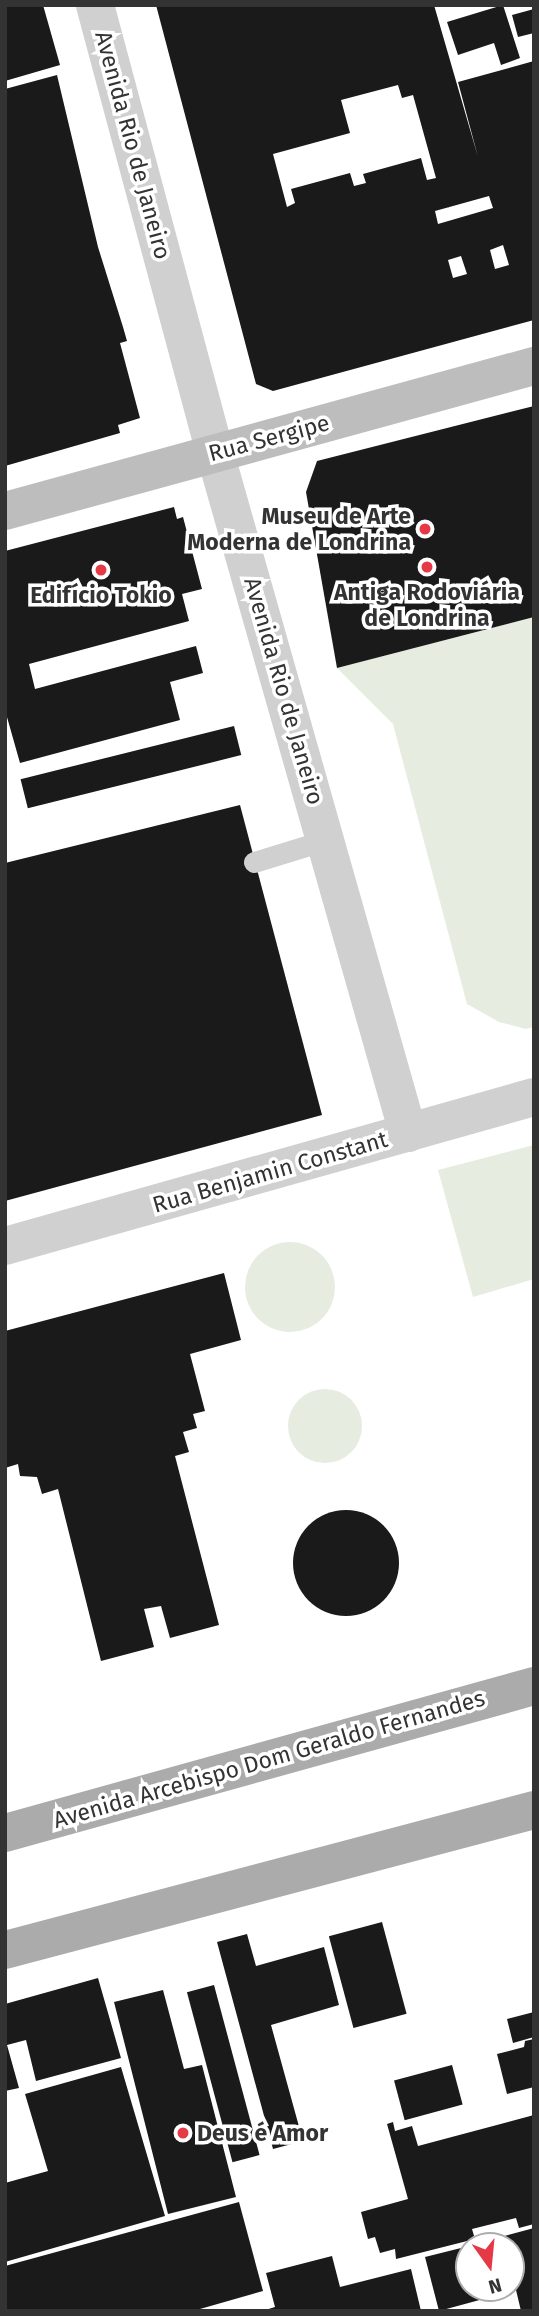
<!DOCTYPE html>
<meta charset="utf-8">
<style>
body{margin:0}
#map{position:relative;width:539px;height:2316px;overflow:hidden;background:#fff;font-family:"Fira Sans",sans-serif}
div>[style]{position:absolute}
.green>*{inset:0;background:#e6ecdf}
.round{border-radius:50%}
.building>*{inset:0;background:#1a1a1a;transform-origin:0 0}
.service>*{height:21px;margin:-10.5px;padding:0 10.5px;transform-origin:10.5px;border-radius:10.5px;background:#d0d0d0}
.tertiary>*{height:38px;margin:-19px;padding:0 19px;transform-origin:19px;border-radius:19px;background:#d0d0d0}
.secondary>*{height:38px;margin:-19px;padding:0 19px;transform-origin:19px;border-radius:19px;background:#bdbdbd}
.primary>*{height:38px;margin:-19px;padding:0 19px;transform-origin:19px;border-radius:19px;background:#ababab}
.dots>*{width:19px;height:19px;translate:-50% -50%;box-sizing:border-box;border:4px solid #fff;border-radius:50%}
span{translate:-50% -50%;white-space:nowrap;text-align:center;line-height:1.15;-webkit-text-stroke:7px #fff;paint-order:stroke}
.street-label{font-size:23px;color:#333}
.poi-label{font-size:23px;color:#333;font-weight:700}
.right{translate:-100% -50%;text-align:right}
.left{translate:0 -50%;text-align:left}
.frame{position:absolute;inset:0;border:7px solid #333;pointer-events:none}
.north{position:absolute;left:455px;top:2232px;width:70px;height:70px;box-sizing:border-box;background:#fff;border:2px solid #adadad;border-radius:50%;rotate:165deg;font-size:19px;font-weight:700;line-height:28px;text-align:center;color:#333}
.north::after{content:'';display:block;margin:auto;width:24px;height:32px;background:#e63946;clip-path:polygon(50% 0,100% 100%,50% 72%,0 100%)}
</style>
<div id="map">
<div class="green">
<i style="clip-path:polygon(534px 617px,534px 1027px,526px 1029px,499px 1022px,467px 1004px,393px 724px,337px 668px)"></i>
<i style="clip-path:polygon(534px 1145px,534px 1279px,473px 1297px,438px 1170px)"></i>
<i class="round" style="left:245px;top:1242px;width:90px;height:90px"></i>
<i class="round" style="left:288px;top:1389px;width:74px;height:74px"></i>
</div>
<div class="building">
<i style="clip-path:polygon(5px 5px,43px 5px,60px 65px,5px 81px)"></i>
<i style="clip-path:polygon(evenodd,156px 5px,434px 5px,478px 157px,458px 82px,534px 61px,534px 320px,273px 391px,256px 384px,156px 5px,398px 85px,402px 98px,413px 95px,436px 178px,427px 180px,421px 158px,363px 174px,366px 183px,354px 186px,350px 173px,291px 189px,295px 203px,287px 207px,273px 154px,350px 133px,341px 100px,398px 85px,156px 5px,489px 196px,493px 208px,438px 224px,435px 211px,489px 196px,156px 5px,503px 245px,509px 265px,495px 269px,490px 250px,503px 245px,156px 5px,461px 256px,467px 274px,453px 278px,448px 260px,461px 256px)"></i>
<i style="clip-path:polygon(503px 5px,520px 58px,501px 65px,494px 43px,458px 55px,447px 22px)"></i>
<i style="clip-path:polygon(534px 9px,534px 33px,518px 37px,512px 15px)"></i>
<i style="clip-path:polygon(57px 75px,98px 247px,123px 327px,127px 341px,120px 343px,140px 418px,118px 425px,120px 433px,5px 466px,5px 89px)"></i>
<i style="clip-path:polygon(534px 406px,534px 617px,337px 668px,306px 492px,317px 461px)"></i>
<i style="clip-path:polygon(174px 507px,177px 519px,183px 517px,202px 589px,182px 594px,189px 621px,29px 664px,35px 689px,196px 646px,203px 673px,170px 682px,180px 720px,20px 763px,5px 710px,5px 551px)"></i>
<i style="left:234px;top:726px;width:30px;height:220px;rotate:76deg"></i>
<i style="clip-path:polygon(240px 805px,322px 1115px,5px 1201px,5px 863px)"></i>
<i style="clip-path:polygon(224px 1273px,241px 1340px,190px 1354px,205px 1411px,193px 1414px,197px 1428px,183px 1432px,189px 1452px,175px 1456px,219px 1625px,170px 1638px,161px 1606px,144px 1609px,154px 1647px,101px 1661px,58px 1489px,42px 1494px,37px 1477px,20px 1476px,18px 1464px,5px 1468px,5px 1331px)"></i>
<i class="round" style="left:293px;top:1510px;width:106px;height:106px"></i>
<i style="left:382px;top:1922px;width:95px;height:55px;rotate:75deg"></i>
<i style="clip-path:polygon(247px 1934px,256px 1966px,324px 1947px,339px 2005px,271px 2025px,303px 2141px,273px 2149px,217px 1942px)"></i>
<i style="clip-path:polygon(98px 1978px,121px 2058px,36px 2081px,26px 2040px,7px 2045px,19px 2088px,5px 2091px,5px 2004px)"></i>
<i style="left:214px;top:1985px;width:176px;height:28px;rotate:75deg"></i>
<i style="clip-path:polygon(163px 1990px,184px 2069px,202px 2065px,236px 2197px,168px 2214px,114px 2002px)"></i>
<i style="clip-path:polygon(534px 2012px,534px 2037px,513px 2043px,507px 2019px)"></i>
<i style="clip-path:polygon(534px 2039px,534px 2087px,507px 2094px,497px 2054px,524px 2047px,525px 2041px)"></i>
<i style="left:452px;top:2065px;width:41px;height:60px;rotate:75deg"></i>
<i style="clip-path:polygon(121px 2067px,165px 2216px,5px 2262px,5px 2183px,48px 2171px,25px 2094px)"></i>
<i style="clip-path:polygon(534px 2115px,534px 2224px,519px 2228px,516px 2218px,472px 2229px,475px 2239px,396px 2259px,395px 2249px,380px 2253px,375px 2237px,368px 2239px,361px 2212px,408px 2199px,387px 2124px,393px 2122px,395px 2131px,412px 2126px,418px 2146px)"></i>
<i style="clip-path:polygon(239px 2202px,263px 2291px,193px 2311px,5px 2311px,5px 2266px)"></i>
<i style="clip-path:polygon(534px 2228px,534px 2311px,521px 2311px,516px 2290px,439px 2311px,425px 2257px,469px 2246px,469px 2288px,511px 2288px,511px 2246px,471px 2245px)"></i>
<i style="clip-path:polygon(332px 2256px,340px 2287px,411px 2269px,421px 2311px,262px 2311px,275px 2307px,266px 2273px)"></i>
</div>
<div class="service">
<i style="left:254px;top:862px;width:75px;rotate:-17deg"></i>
</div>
<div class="tertiary">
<i style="left:95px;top:5px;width:464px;rotate:75deg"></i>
<i style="left:215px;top:453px;width:707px;rotate:74.15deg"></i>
<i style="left:5px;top:1246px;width:550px;rotate:-15.73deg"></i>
</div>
<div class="secondary">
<i style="left:5px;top:511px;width:549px;rotate:-15.33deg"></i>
</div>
<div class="primary">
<i style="left:5px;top:1833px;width:549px;rotate:-15.53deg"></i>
<i style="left:5px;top:1950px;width:547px;rotate:-14.82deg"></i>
</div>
<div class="dots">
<i style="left:425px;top:529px;background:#e63946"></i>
<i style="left:427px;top:567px;background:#e63946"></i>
<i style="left:101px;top:570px;background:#e63946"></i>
<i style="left:183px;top:2133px;background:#e63946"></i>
</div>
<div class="street-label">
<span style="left:133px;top:145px;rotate:75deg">Avenida Rio de Janeiro</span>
<span style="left:269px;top:438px;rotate:-15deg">Rua Sergipe</span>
<span style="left:284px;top:691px;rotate:74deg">Avenida Rio de Janeiro</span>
<span style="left:270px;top:1172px;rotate:-16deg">Rua Benjamin Constant</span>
<span style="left:269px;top:1759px;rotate:-16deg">Avenida Arcebispo Dom Geraldo Fernandes</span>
</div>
<div class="poi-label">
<span class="right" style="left:411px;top:529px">Museu de Arte<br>Moderna de Londrina</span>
<span style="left:427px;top:605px">Antiga Rodoviária<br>de Londrina</span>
<span style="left:101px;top:595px">Edifício Tokio</span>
<span class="left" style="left:197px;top:2133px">Deus é Amor</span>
</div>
<div class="frame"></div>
<div class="north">N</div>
</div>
